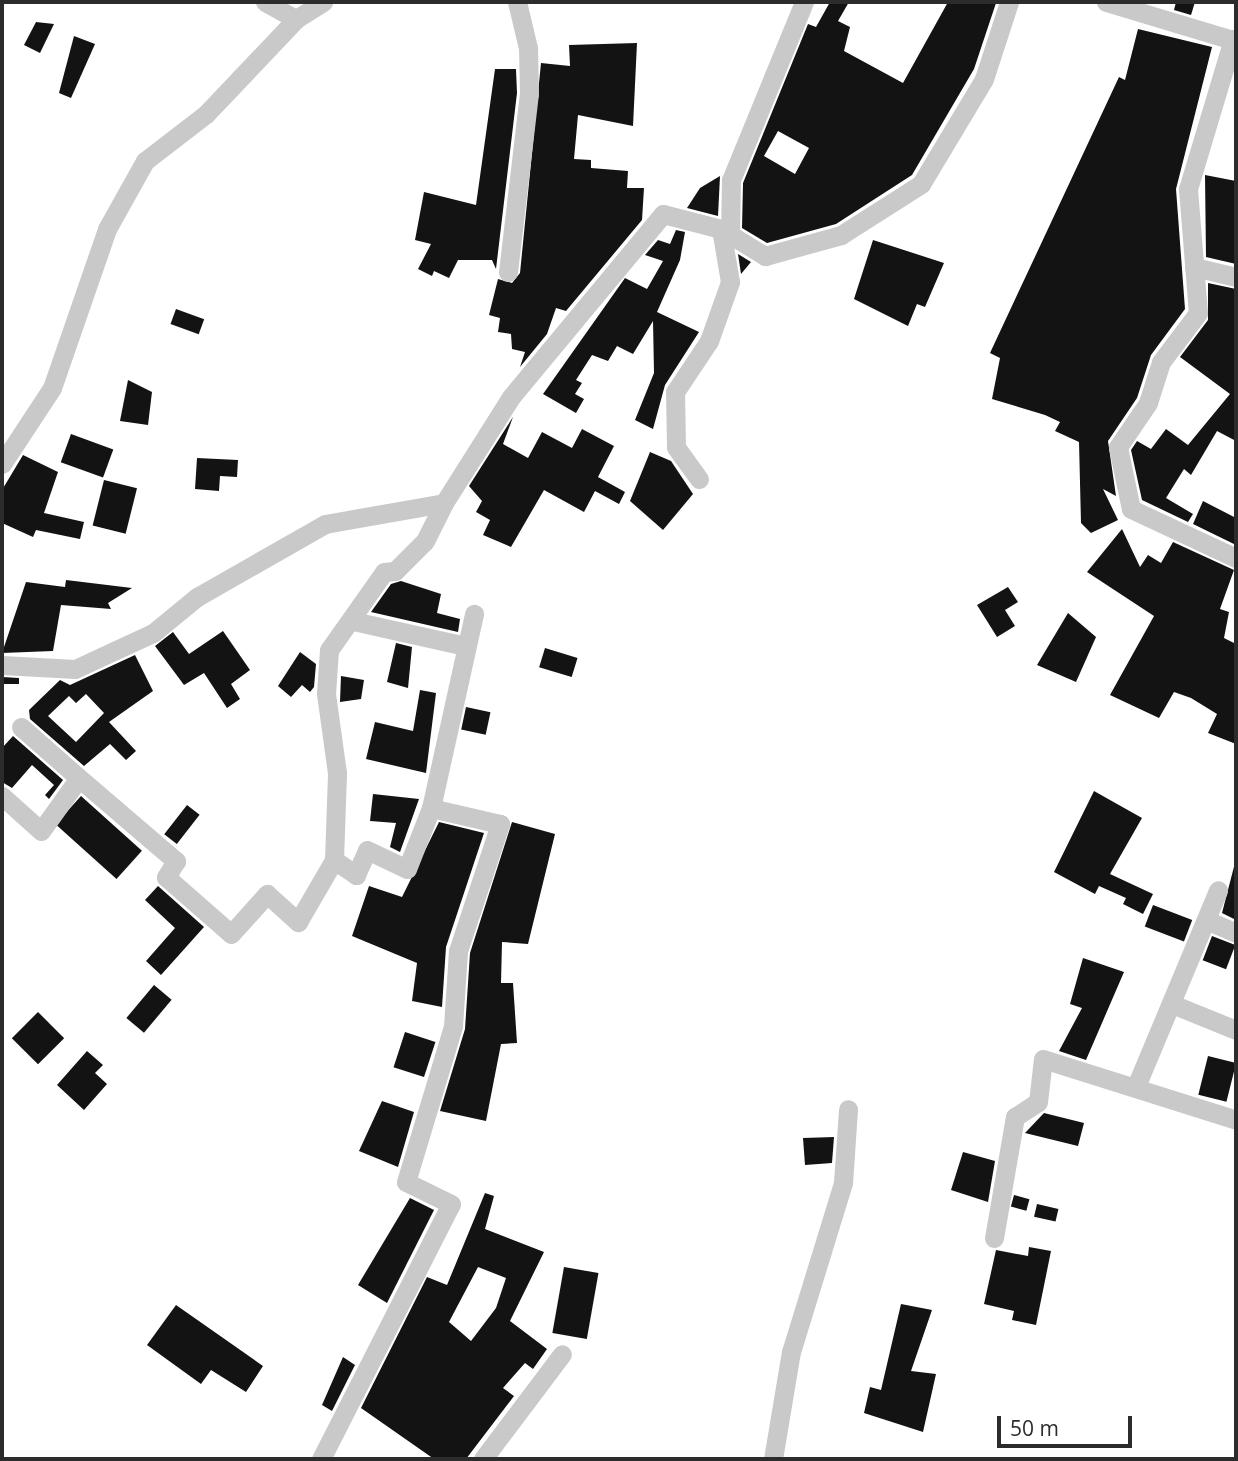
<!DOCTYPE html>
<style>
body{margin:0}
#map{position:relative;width:1238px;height:1461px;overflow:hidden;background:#fff;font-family:"Open Sans",sans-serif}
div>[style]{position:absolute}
.building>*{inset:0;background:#131313;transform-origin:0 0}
.minor>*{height:19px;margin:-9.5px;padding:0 9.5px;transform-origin:9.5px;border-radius:9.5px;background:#c9c9c9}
span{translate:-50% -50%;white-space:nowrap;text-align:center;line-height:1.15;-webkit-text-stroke:7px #fff;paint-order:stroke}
.frame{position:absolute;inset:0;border:4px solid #2c2c2c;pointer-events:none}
.scale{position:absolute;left:997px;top:1416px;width:135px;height:32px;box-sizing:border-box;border:4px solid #2c2c2c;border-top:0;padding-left:9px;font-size:21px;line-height:24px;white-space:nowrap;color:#2c2c2c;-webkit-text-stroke:5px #fff;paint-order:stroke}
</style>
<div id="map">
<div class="building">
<i style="clip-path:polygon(evenodd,830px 2px,849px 2px,838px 21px,850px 27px,844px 51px,903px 83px,948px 2px,996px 3px,974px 69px,912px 175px,836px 224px,767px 243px,742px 228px,743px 183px,808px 24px,816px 27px,830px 2px,778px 131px,809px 148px,795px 174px,764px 156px,778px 131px)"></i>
<i style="clip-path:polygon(1176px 2px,1195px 2px,1191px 15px,1174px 10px)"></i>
<i style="clip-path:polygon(36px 22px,54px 24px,40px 53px,24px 45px)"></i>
<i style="clip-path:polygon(1138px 29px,1212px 47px,1176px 189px,1185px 309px,1151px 355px,1137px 398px,1108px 441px,1116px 496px,1103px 489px,1118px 520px,1091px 533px,1081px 523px,1079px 442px,1055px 431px,1060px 422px,1045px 415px,992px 399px,1000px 358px,990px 353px,1119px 77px,1125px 80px)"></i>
<i style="clip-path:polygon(74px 36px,95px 44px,71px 98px,59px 93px)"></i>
<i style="clip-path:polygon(637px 43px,633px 126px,578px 115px,574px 159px,591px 160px,591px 168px,628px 171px,627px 188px,644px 188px,642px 220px,566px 311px,556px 308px,547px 334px,520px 367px,525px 352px,512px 349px,511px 334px,498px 332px,500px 318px,489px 315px,498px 279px,512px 283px,520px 273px,541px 63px,570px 66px,569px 45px)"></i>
<i style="clip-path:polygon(495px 69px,516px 69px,517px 93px,496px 269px,492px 260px,458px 260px,449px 278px,434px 271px,432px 276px,418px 269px,431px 244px,415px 240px,424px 192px,476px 205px)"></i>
<i style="clip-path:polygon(1205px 175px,1236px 181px,1236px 264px,1206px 257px)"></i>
<i style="clip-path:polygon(720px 176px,718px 216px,687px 208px,700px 188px)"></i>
<i style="clip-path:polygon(676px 230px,685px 232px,680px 260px,657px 312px,699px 332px,665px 385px,653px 429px,635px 420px,654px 373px,653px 321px,633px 354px,617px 346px,608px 361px,592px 355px,576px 380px,582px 383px,575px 394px,584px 399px,576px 413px,543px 394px,625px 278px,647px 289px,663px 261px,645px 255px,658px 240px,670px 244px)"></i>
<i style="clip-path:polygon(873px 240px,944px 263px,925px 307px,917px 304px,908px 326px,854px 299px)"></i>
<i style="clip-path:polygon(738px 254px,751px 262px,741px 274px)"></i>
<i style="clip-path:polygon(1208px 283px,1236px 289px,1236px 441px,1217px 431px,1191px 475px,1184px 469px,1166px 498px,1193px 514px,1188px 522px,1142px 500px,1131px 450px,1137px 441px,1151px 449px,1166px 429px,1188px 445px,1230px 394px,1180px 357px,1208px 320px)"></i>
<i style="left:176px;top:309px;width:30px;height:16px;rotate:20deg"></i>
<i style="clip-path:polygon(128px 380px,152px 392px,148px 425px,120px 421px)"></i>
<i style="clip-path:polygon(513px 417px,503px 444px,528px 458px,542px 432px,572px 448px,582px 429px,614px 446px,598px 477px,625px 492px,619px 504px,595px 491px,584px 512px,544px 490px,511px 547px,483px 535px,490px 520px,476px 512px,482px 501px,469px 486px)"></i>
<i style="left:71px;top:434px;width:45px;height:30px;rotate:20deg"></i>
<i style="clip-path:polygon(650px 452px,671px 461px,693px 494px,663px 530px,630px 501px)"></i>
<i style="clip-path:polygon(23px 455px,58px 472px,44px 513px,84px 522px,80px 539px,36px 530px,33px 537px,2px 523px,2px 490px)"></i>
<i style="clip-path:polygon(197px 458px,238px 460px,237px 477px,220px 476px,219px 491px,195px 489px)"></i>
<i style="left:104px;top:480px;width:34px;height:47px;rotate:14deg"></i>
<i style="clip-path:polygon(1203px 501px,1236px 518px,1236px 545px,1193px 524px)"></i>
<i style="clip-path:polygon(1122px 529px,1140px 567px,1148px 555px,1161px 563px,1173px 542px,1234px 570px,1220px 609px,1229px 612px,1224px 638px,1236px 644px,1236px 744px,1208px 733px,1217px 714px,1191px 698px,1174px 692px,1159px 718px,1110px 695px,1154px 616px,1087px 572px)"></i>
<i style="clip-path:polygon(66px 580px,132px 588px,108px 603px,111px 609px,61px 605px,53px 651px,2px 653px,26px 582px,65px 587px)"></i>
<i style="clip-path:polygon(401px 581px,441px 594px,437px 613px,460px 619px,458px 632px,371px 612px,391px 584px)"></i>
<i style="clip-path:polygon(1008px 587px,1018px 602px,1005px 610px,1015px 626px,997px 637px,977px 605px)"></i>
<i style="clip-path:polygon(1068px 613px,1096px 637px,1076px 682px,1037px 665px)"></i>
<i style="clip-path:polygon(223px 631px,250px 670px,231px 684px,240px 699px,227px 708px,204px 673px,184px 685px,155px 646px,173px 632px,189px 654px)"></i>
<i style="clip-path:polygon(396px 643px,412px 647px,408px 688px,387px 682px)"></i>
<i style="left:545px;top:648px;width:34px;height:20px;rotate:17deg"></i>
<i style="clip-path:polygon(300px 652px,316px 664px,314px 687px,310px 692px,302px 685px,291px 697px,278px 686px)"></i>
<i style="clip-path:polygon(evenodd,135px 655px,153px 691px,109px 722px,136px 751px,126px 760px,110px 744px,84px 766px,30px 719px,29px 710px,60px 680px,70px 685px,135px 655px,86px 694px,104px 713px,76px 742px,48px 716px,69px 696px,76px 703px,86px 694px)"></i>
<i style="clip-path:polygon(341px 676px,364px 680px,361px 699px,340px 702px)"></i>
<i style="clip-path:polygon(2px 677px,19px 678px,19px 684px,2px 684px)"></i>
<i style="clip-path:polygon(420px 690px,436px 693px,426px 773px,366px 759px,375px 722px,413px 731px)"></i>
<i style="left:466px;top:707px;width:25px;height:23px;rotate:12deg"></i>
<i style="clip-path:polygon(13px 736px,63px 780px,49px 799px,45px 795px,54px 785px,32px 765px,12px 788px,2px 782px,2px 748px)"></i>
<i style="clip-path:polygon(1094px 791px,1142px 818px,1110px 874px,1153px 894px,1143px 914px,1123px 904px,1126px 898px,1099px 886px,1095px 894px,1054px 872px)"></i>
<i style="clip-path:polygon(373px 794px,419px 799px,400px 852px,390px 847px,396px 823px,370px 821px)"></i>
<i style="left:81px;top:796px;width:82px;height:38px;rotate:42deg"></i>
<i style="left:187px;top:805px;width:16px;height:37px;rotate:38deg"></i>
<i style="clip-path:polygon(439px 822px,484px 833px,446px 947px,442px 1007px,412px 1001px,417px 963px,352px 936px,369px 886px,402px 897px)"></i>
<i style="clip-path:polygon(512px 822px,555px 834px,528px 944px,502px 942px,501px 983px,513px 983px,517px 1043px,501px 1044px,486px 1121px,440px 1111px,465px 1029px,470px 953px)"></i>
<i style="clip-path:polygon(1236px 859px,1236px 920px,1222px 913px)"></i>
<i style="clip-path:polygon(158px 886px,204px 927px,161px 975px,146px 961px,175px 928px,145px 900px)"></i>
<i style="left:1153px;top:905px;width:42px;height:23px;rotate:21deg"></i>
<i style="left:1212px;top:936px;width:25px;height:26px;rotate:21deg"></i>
<i style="clip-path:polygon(1083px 958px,1124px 972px,1086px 1060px,1059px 1051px,1082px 1008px,1070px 1004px)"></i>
<i style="left:154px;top:985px;width:23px;height:43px;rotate:40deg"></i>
<i style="left:38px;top:1012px;width:37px;height:37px;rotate:45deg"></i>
<i style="left:405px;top:1032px;width:32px;height:37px;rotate:18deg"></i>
<i style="clip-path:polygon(87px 1051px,103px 1065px,95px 1073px,107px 1084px,84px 1110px,57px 1085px)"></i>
<i style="left:1208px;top:1056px;width:29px;height:40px;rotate:14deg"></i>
<i style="clip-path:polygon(382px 1101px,414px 1112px,398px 1167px,359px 1151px)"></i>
<i style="clip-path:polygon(1044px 1113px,1084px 1123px,1078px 1146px,1025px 1133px)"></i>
<i style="clip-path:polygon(834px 1137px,832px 1163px,805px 1165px,803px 1138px)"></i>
<i style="clip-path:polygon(963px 1152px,995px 1161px,988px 1202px,951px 1190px)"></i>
<i style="clip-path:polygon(evenodd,485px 1193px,494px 1196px,485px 1229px,544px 1252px,510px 1321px,547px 1349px,533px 1369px,525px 1363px,503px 1388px,514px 1396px,466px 1459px,434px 1459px,361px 1408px,427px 1277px,447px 1285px,485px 1193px,478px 1267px,506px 1278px,496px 1308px,471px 1341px,449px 1322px,478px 1267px)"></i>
<i style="left:1014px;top:1195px;width:16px;height:12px;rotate:15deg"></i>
<i style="clip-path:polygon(410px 1198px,434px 1210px,387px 1303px,358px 1285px)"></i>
<i style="left:1037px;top:1204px;width:22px;height:13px;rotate:13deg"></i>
<i style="clip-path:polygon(1029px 1247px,1051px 1251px,1036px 1325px,1012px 1320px,1014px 1311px,984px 1304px,996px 1250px,1028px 1256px)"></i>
<i style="left:564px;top:1267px;width:35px;height:67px;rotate:10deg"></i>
<i style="clip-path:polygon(901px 1304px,932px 1310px,911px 1371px,936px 1374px,923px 1432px,864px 1413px,870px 1387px,881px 1390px)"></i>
<i style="clip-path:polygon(176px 1305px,263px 1366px,246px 1392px,211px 1370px,201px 1384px,147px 1345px)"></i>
<i style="clip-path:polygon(343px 1357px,355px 1365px,332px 1411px,322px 1405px)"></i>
</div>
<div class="minor">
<i style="left:265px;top:2px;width:35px;rotate:29deg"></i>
<i style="left:1106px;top:2px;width:136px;rotate:16.7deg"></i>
<i style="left:1233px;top:39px;width:157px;rotate:106.7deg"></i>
<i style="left:1188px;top:189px;width:124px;rotate:85.4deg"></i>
<i style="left:1198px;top:313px;width:61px;rotate:127.1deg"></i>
<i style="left:1161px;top:362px;width:43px;rotate:107.6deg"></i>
<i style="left:1148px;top:403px;width:53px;rotate:124.3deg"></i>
<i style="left:1118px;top:447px;width:63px;rotate:78.2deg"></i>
<i style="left:1131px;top:509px;width:116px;rotate:25deg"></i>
<i style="left:730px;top:233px;width:53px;rotate:-88.9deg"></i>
<i style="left:731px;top:180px;width:192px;rotate:-67.7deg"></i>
<i style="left:1194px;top:267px;width:43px;rotate:13.4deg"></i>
<i style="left:508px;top:272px;width:179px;rotate:-83.3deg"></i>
<i style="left:529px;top:94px;width:46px;rotate:-91.2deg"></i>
<i style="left:528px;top:48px;width:47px;rotate:-103.4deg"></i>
<i style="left:2px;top:464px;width:91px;rotate:-56.7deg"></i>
<i style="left:52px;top:388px;width:168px;rotate:-70.9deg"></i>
<i style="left:107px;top:229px;width:78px;rotate:-60.8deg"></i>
<i style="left:145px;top:161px;width:77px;rotate:-37.6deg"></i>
<i style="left:206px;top:114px;width:131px;rotate:-46.5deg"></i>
<i style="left:296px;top:19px;width:32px;rotate:-32deg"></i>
<i style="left:699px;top:479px;width:39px;rotate:-126deg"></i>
<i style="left:676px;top:447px;width:55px;rotate:-91deg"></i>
<i style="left:675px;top:392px;width:61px;rotate:-56.3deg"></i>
<i style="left:709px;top:341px;width:63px;rotate:-70.4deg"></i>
<i style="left:730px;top:282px;width:54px;rotate:-99.6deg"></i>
<i style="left:353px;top:621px;width:116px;rotate:12.5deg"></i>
<i style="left:2px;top:665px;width:73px;rotate:3.1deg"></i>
<i style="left:75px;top:669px;width:86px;rotate:-24.8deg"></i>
<i style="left:153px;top:633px;width:57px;rotate:-39.3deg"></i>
<i style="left:197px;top:597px;width:147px;rotate:-29.7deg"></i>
<i style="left:325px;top:524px;width:121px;rotate:-10deg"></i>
<i style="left:444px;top:503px;width:125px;rotate:-57.7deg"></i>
<i style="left:511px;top:397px;width:238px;rotate:-50.3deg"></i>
<i style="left:663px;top:214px;width:60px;rotate:14.5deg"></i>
<i style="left:721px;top:229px;width:52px;rotate:31.5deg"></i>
<i style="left:765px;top:256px;width:79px;rotate:-15.4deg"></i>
<i style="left:841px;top:235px;width:95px;rotate:-32.5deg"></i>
<i style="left:921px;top:184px;width:122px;rotate:-59deg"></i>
<i style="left:984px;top:79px;width:81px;rotate:-72deg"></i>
<i style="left:21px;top:727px;width:77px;rotate:41.3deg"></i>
<i style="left:2px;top:796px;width:52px;rotate:41.9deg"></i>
<i style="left:41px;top:831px;width:65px;rotate:-54.4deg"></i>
<i style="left:79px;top:778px;width:128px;rotate:40.6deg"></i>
<i style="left:176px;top:861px;width:19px;rotate:122deg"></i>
<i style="left:166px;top:877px;width:86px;rotate:41.2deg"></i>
<i style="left:231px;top:934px;width:54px;rotate:-48deg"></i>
<i style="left:267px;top:894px;width:42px;rotate:42.1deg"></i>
<i style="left:298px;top:922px;width:72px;rotate:-59.9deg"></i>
<i style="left:334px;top:860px;width:27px;rotate:34deg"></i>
<i style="left:356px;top:875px;width:27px;rotate:-66deg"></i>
<i style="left:367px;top:850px;width:44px;rotate:25.4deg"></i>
<i style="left:407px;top:869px;width:66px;rotate:-68.5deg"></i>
<i style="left:431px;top:808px;width:199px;rotate:-77.5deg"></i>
<i style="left:334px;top:860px;width:87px;rotate:-88deg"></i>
<i style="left:337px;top:773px;width:80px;rotate:-97.9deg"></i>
<i style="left:326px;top:694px;width:44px;rotate:-86.1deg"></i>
<i style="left:329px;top:650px;width:95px;rotate:-54.8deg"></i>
<i style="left:384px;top:572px;width:11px;rotate:-5deg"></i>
<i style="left:395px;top:571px;width:42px;rotate:-45deg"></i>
<i style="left:425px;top:541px;width:42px;rotate:-63.4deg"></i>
<i style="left:1206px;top:920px;width:33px;rotate:23deg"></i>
<i style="left:1172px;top:1004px;width:69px;rotate:22.1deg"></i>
<i style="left:1137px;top:1084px;width:210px;rotate:-67.3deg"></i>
<i style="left:994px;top:1238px;width:123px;rotate:-80.2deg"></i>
<i style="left:1015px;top:1117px;width:27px;rotate:-33deg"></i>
<i style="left:1038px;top:1102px;width:43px;rotate:-83.4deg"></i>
<i style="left:1043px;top:1059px;width:202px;rotate:17.5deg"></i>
<i style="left:321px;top:1459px;width:286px;rotate:-63deg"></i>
<i style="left:451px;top:1204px;width:50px;rotate:-153.9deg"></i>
<i style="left:406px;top:1182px;width:163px;rotate:-73.2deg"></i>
<i style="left:453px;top:1026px;width:75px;rotate:-86.2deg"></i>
<i style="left:458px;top:951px;width:134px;rotate:-71.7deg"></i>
<i style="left:500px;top:824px;width:71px;rotate:-166.9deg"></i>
<i style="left:483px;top:1459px;width:131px;rotate:-53deg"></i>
<i style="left:773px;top:1459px;width:109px;rotate:-80.5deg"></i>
<i style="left:791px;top:1352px;width:177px;rotate:-72.9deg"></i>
<i style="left:843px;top:1183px;width:74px;rotate:-86.1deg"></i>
</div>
<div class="frame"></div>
<div class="scale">50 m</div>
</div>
